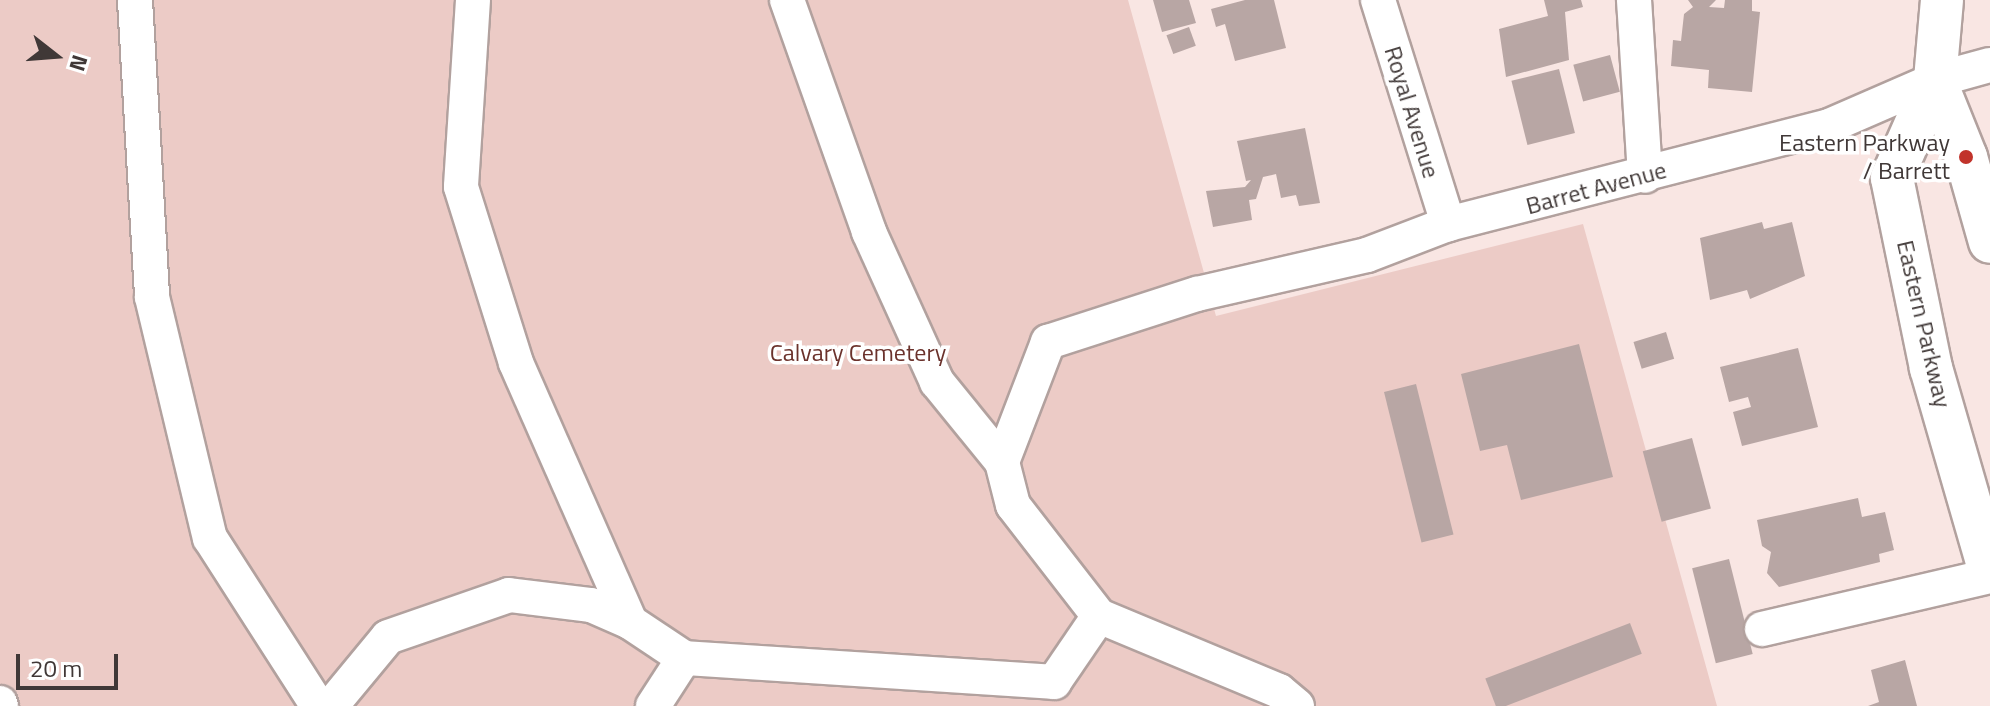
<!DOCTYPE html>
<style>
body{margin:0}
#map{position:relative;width:1990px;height:706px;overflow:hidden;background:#f9e6e3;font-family:"Titillium Web",sans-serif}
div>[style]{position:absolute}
.green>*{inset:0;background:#eccbc6}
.building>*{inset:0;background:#b8a6a4;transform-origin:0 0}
.roads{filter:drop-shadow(2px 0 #b2a19e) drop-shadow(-2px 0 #b2a19e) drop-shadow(0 2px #b2a19e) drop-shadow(0 -2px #b2a19e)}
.minor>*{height:34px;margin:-17px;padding:0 17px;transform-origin:17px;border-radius:17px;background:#fff}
.major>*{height:42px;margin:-21px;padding:0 21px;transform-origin:21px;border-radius:21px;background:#fff}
.dots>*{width:22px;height:22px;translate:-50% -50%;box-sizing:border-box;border:4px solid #fff;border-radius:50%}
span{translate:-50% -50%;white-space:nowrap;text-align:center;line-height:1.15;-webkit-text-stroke:7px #fff;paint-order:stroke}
.street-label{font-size:24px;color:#403837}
.poi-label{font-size:24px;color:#403837}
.right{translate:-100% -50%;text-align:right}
.park-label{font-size:24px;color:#6b322c}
.north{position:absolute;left:16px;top:16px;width:80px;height:80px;-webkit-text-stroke:6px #fff;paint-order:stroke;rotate:107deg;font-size:22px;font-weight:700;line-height:32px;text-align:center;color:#403837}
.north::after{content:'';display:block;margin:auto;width:28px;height:36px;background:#403837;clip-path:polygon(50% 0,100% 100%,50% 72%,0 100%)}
.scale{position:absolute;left:16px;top:654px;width:102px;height:36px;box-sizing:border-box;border:4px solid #403837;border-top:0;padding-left:10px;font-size:24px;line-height:28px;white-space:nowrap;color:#403837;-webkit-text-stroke:6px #fff;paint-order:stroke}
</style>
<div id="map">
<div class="green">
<i style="clip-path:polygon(0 0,1128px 0,1216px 316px,1583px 224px,1717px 706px,0 706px)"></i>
</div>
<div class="building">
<i style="clip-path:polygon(1153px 0,1189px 0,1196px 23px,1162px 32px)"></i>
<i style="clip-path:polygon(1245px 0,1274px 0,1286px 48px,1235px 61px,1225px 24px,1216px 27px,1211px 9px)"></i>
<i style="clip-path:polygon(1544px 0,1581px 0,1583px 7px,1565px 12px,1569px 60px,1506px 77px,1499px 29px,1548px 16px)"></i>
<i style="clip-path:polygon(1688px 0,1716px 0,1709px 7px,1724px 8px,1725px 0,1752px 0,1752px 11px,1760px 12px,1752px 92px,1708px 88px,1709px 70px,1671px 66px,1673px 40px,1681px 41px,1684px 14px,1693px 7px)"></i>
<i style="left:1189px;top:27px;width:20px;height:24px;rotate:70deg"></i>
<i style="left:1610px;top:55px;width:38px;height:38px;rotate:75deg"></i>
<i style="left:1559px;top:69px;width:66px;height:49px;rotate:76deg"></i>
<i style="clip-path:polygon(1305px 128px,1320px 203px,1299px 206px,1296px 195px,1281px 198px,1276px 174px,1263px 177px,1256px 199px,1249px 200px,1252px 220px,1213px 227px,1206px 191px,1245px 187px,1251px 180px,1246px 181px,1237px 141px)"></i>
<i style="clip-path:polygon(1762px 222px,1764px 229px,1792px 222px,1805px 276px,1750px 299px,1747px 290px,1710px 300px,1700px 238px)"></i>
<i style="left:1666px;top:332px;width:28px;height:34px;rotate:73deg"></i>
<i style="clip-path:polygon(1579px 344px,1613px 477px,1521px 500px,1507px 445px,1480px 451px,1461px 374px)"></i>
<i style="clip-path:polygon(1798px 348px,1818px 427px,1742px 446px,1733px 412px,1751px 407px,1748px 397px,1729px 402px,1720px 367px)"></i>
<i style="left:1416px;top:384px;width:155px;height:33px;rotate:76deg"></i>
<i style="left:1692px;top:438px;width:73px;height:51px;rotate:75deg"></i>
<i style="clip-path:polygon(1858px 498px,1862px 517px,1885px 512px,1894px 550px,1879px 554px,1880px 562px,1779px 587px,1767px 573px,1771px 552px,1762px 546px,1757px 520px)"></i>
<i style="left:1729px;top:559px;width:98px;height:38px;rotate:76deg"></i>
<i style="left:1630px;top:623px;width:33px;height:155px;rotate:69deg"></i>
<i style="clip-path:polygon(1905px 660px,1917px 706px,1868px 706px,1879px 702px,1871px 670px)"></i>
</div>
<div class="roads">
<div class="minor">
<i style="left:135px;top:0;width:297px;rotate:86.7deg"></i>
<i style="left:152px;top:297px;width:248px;rotate:76.5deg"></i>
<i style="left:210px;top:538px;width:200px;rotate:57.3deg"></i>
<i style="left:473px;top:0;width:187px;rotate:93.7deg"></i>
<i style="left:461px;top:187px;width:184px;rotate:72.6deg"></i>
<i style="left:516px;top:363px;width:283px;rotate:66.2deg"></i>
<i style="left:630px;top:622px;width:65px;rotate:33.7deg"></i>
<i style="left:684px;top:658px;width:371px;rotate:3.7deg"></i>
<i style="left:1054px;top:682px;width:80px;rotate:-55.7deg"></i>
<i style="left:787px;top:0;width:246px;rotate:70.5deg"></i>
<i style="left:869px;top:232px;width:165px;rotate:65.6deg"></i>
<i style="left:937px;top:382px;width:103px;rotate:50.9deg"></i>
<i style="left:1378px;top:0;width:235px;rotate:72.6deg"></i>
<i style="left:1634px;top:0;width:176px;rotate:86.4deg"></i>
<i style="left:1762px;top:629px;width:234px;rotate:-13.1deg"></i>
<i style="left:0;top:703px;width:3px;rotate:72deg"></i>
<i style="left:331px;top:706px;width:89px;rotate:-50.4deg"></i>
<i style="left:388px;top:637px;width:128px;rotate:-19.1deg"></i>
<i style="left:509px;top:595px;width:83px;rotate:7deg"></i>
<i style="left:591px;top:605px;width:43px;rotate:23.6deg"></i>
<i style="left:653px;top:706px;width:57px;rotate:-57.1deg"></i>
<i style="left:1297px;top:706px;width:23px;rotate:-140deg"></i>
<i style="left:1279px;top:691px;width:195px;rotate:-157.4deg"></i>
<i style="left:1099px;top:616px;width:140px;rotate:-127.8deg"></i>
<i style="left:1013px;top:505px;width:44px;rotate:-104.3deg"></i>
<i style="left:1002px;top:462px;width:129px;rotate:-69deg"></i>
<i style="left:1048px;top:342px;width:157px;rotate:-17.9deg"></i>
<i style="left:1197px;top:294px;width:174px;rotate:-12.9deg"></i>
<i style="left:1367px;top:255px;width:87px;rotate:-20.9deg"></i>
<i style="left:1448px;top:224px;width:393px;rotate:-14.4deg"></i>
<i style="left:1829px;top:126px;width:116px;rotate:-23.5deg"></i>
<i style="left:1935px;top:80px;width:57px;rotate:-15.3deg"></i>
</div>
<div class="major">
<i style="left:1942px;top:0;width:80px;rotate:95deg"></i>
<i style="left:1935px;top:80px;width:107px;rotate:113.7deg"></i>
<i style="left:1892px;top:178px;width:194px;rotate:78.4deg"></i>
<i style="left:1931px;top:368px;width:212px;rotate:73.9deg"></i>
<i style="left:1935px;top:80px;width:83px;rotate:68.1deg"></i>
<i style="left:1966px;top:157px;width:88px;rotate:74.2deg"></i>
</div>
</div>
<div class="dots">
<i style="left:1966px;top:157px;background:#c1332b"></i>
</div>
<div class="street-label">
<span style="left:1412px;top:112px;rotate:73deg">Royal Avenue</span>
<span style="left:1596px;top:188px;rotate:-15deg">Barret Avenue</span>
<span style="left:1924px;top:324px;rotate:77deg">Eastern Parkway</span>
</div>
<div class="poi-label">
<span class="right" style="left:1950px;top:157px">Eastern Parkway<br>/ Barrett</span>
</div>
<div class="park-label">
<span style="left:858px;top:353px">Calvary Cemetery</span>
</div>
<div class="north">N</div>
<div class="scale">20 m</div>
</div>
